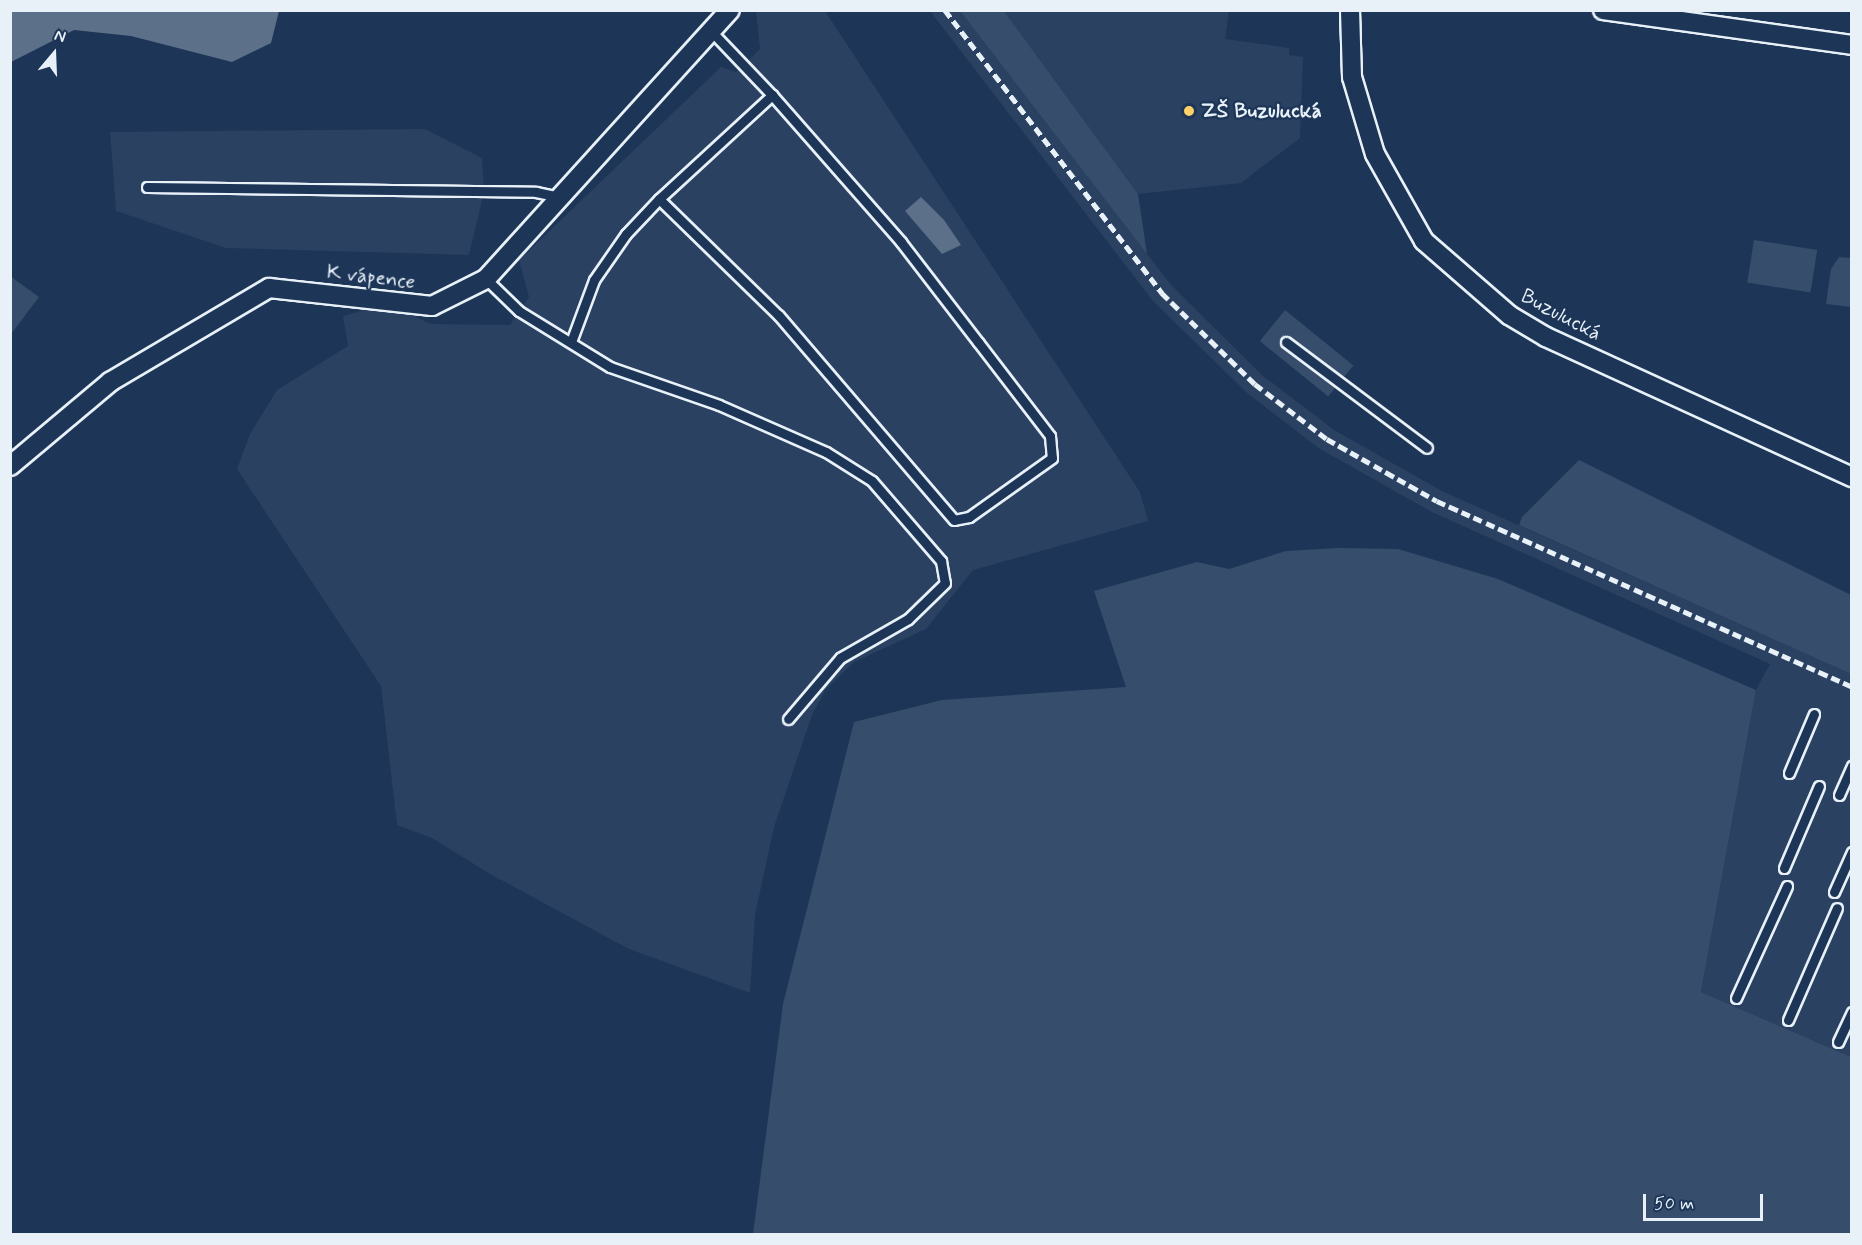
<!DOCTYPE html>
<meta charset="utf-8">
<style>
body{margin:0}
#map{position:relative;width:1862px;height:1245px;overflow:hidden;background:#1d3557;font-family:Mynerve,sans-serif}
div>[style]{position:absolute}
.built>*{inset:0;background:#2a4162}
.green>*{inset:0;background:#374d6c;transform-origin:0 0}
.water>*{inset:0;background:#5d7089}
.roads{filter:drop-shadow(2px 0 #e8f1f8) drop-shadow(-2px 0 #e8f1f8) drop-shadow(0 2px #e8f1f8) drop-shadow(0 -2px #e8f1f8)}
.service>*{height:9px;margin:-4.5px;padding:0 4.5px;transform-origin:4.5px;border-radius:4.5px;background:#1d3557}
.minor>*{height:18px;margin:-9px;padding:0 9px;transform-origin:9px;border-radius:9px;background:#1d3557}
.rail>*{height:4.5px;margin-top:-2.25px;transform-origin:0;background:repeating-linear-gradient(90deg,#e8f1f8 0 9px,transparent 0 13.5px)}
.dots>*{width:16px;height:16px;translate:-50% -50%;box-sizing:border-box;border:3px solid #1d3557;border-radius:50%}
span{translate:-50% -50%;white-space:nowrap;text-align:center;line-height:1.15;-webkit-text-stroke:4.5px #1d3557;paint-order:stroke}
.poi-label{font-size:21px;color:#e8f1f8;font-weight:700}
.left{translate:0 -50%;text-align:left}
.street-label{font-size:21px;color:#e8f1f8}
.frame{position:absolute;inset:0;border:12px solid #e8f1f8;pointer-events:none}
.north{position:absolute;left:24px;top:24px;width:60px;height:60px;-webkit-text-stroke:4px #1d3557;paint-order:stroke;rotate:19deg;font-size:16px;font-weight:700;line-height:24px;text-align:center;color:#e8f1f8}
.north::after{content:'';display:block;margin:auto;width:21px;height:27px;background:#e8f1f8;clip-path:polygon(50% 0,100% 100%,50% 72%,0 100%)}
.scale{position:absolute;left:1643px;top:1194px;width:120px;height:27px;box-sizing:border-box;border:3px solid #e8f1f8;border-top:0;padding-left:8px;font-size:18px;line-height:21px;white-space:nowrap;color:#e8f1f8;-webkit-text-stroke:4px #1d3557;paint-order:stroke}
</style>
<div id="map">
<div class="built">
<i style="clip-path:polygon(756px 11px,825px 11px,1140px 492px,1148px 521px,973px 570px,926px 629px,854px 662px,826px 689px,812px 715px,774px 827px,755px 915px,750px 993px,629px 949px,490px 874px,432px 838px,397px 825px,381px 686px,237px 469px,250px 434px,277px 390px,348px 346px,343px 316px,379px 306px,401px 309px,430px 324px,510px 325px,529px 297px,519px 260px,721px 67px,736px 72px,760px 49px)"></i>
<i style="clip-path:polygon(930px 11px,960px 11px,1171px 285px,1262px 375px,1334px 430px,1442px 491px,1851px 674px,1851px 1057px,1701px 992px,1756px 690px,1770px 664px,1432px 512px,1320px 449px,1247px 393px,1153px 301px)"></i>
<i style="clip-path:polygon(1004px 11px,1229px 11px,1225px 39px,1289px 48px,1289px 55px,1303px 57px,1300px 138px,1241px 183px,1138px 194px)"></i>
<i style="clip-path:polygon(425px 129px,482px 158px,484px 192px,469px 255px,226px 248px,116px 211px,110px 132px)"></i>
</div>
<div class="green">
<i style="clip-path:polygon(960px 11px,1004px 11px,1138px 194px,1147px 254px)"></i>
<i style="left:1754px;top:240px;width:64px;height:43px;rotate:9deg"></i>
<i style="clip-path:polygon(1839px 257px,1851px 258px,1851px 307px,1826px 304px,1831px 269px)"></i>
<i style="clip-path:polygon(10px 276px,39px 297px,11px 334px,10px 334px)"></i>
<i style="left:1285px;top:310px;width:88px;height:40px;rotate:39deg"></i>
<i style="clip-path:polygon(1579px 460px,1851px 595px,1851px 674px,1519px 525px,1522px 517px)"></i>
<i style="clip-path:polygon(1339px 548px,1398px 549px,1498px 579px,1756px 690px,1701px 992px,1851px 1057px,1851px 1234px,753px 1234px,783px 1004px,854px 722px,942px 700px,1126px 687px,1094px 591px,1197px 562px,1229px 569px,1286px 551px)"></i>
</div>
<div class="water">
<i style="clip-path:polygon(11px 10px,279px 10px,279px 11px,271px 43px,232px 62px,131px 36px,74px 30px,11px 62px)"></i>
<i style="clip-path:polygon(921px 197px,944px 220px,961px 245px,942px 254px,905px 211px)"></i>
</div>
<div class="roads">
<div class="service">
<i style="left:711px;top:31px;width:88px;rotate:46.4deg"></i>
<i style="left:147px;top:187px;width:389px;rotate:0.7deg"></i>
<i style="left:536px;top:192px;width:25px;rotate:12deg"></i>
<i style="left:486px;top:279px;width:46px;rotate:44.1deg"></i>
<i style="left:519px;top:311px;width:107px;rotate:31.6deg"></i>
<i style="left:610px;top:367px;width:115px;rotate:19.2deg"></i>
<i style="left:719px;top:405px;width:117px;rotate:23.7deg"></i>
<i style="left:826px;top:452px;width:54px;rotate:32.2deg"></i>
<i style="left:872px;top:481px;width:106px;rotate:49.2deg"></i>
<i style="left:941px;top:561px;width:22px;rotate:80deg"></i>
<i style="left:945px;top:583px;width:52px;rotate:135.8deg"></i>
<i style="left:908px;top:619px;width:78px;rotate:150.2deg"></i>
<i style="left:840px;top:658px;width:80px;rotate:130.4deg"></i>
<i style="left:571px;top:342px;width:66px;rotate:-69.6deg"></i>
<i style="left:594px;top:280px;width:56px;rotate:-55.2deg"></i>
<i style="left:626px;top:234px;width:48px;rotate:-46.7deg"></i>
<i style="left:659px;top:199px;width:154px;rotate:-42.6deg"></i>
<i style="left:772px;top:95px;width:196px;rotate:48.7deg"></i>
<i style="left:901px;top:242px;width:126px;rotate:52.4deg"></i>
<i style="left:978px;top:342px;width:118px;rotate:52.5deg"></i>
<i style="left:1050px;top:436px;width:22px;rotate:85deg"></i>
<i style="left:1052px;top:458px;width:102px;rotate:144.6deg"></i>
<i style="left:969px;top:517px;width:15px;rotate:169deg"></i>
<i style="left:954px;top:520px;width:270px;rotate:-130.6deg"></i>
<i style="left:778px;top:315px;width:166px;rotate:-135.7deg"></i>
<i style="left:1286px;top:342px;width:176px;rotate:36.9deg"></i>
<i style="left:1789px;top:773px;width:64px;rotate:-67deg"></i>
<i style="left:1839px;top:795px;width:32px;rotate:-66deg"></i>
<i style="left:1784px;top:868px;width:89px;rotate:-66.9deg"></i>
<i style="left:1834px;top:892px;width:44px;rotate:-65.8deg"></i>
<i style="left:1736px;top:998px;width:123px;rotate:-65.5deg"></i>
<i style="left:1788px;top:1020px;width:122px;rotate:-66.4deg"></i>
<i style="left:1838px;top:1042px;width:33px;rotate:-65deg"></i>
</div>
<div class="minor">
<i style="left:1350px;top:10px;width:67px;rotate:88.3deg"></i>
<i style="left:1352px;top:77px;width:80px;rotate:73.4deg"></i>
<i style="left:1375px;top:154px;width:100px;rotate:60.6deg"></i>
<i style="left:1424px;top:241px;width:113px;rotate:41deg"></i>
<i style="left:1509px;top:315px;width:43px;rotate:30.7deg"></i>
<i style="left:1546px;top:337px;width:337px;rotate:24.6deg"></i>
<i style="left:1603px;top:10px;width:251px;rotate:8deg"></i>
<i style="left:10px;top:466px;width:131px;rotate:-40deg"></i>
<i style="left:110px;top:382px;width:185px;rotate:-30.6deg"></i>
<i style="left:269px;top:288px;width:164px;rotate:6.3deg"></i>
<i style="left:432px;top:306px;width:60px;rotate:-26.6deg"></i>
<i style="left:486px;top:279px;width:363px;rotate:-47.8deg"></i>
</div>
</div>
<div class="rail">
<i style="left:945px;top:10px;width:357px;rotate:52.5deg"></i>
<i style="left:1162px;top:293px;width:130px;rotate:44.4deg"></i>
<i style="left:1255px;top:384px;width:91px;rotate:37.4deg"></i>
<i style="left:1327px;top:439px;width:126px;rotate:29.4deg"></i>
<i style="left:1437px;top:501px;width:455px;rotate:24.1deg"></i>
</div>
<div class="dots">
<i style="left:1189px;top:111px;background:#ffd166"></i>
</div>
<div class="poi-label">
<span class="left" style="left:1201px;top:111px">ZŠ Buzulucká</span>
</div>
<div class="street-label">
<span style="left:371px;top:277px;rotate:7deg">K vápence</span>
<span style="left:1561px;top:315px;rotate:28deg">Buzulucká</span>
</div>
<div class="frame"></div>
<div class="north">N</div>
<div class="scale">50 m</div>
</div>
